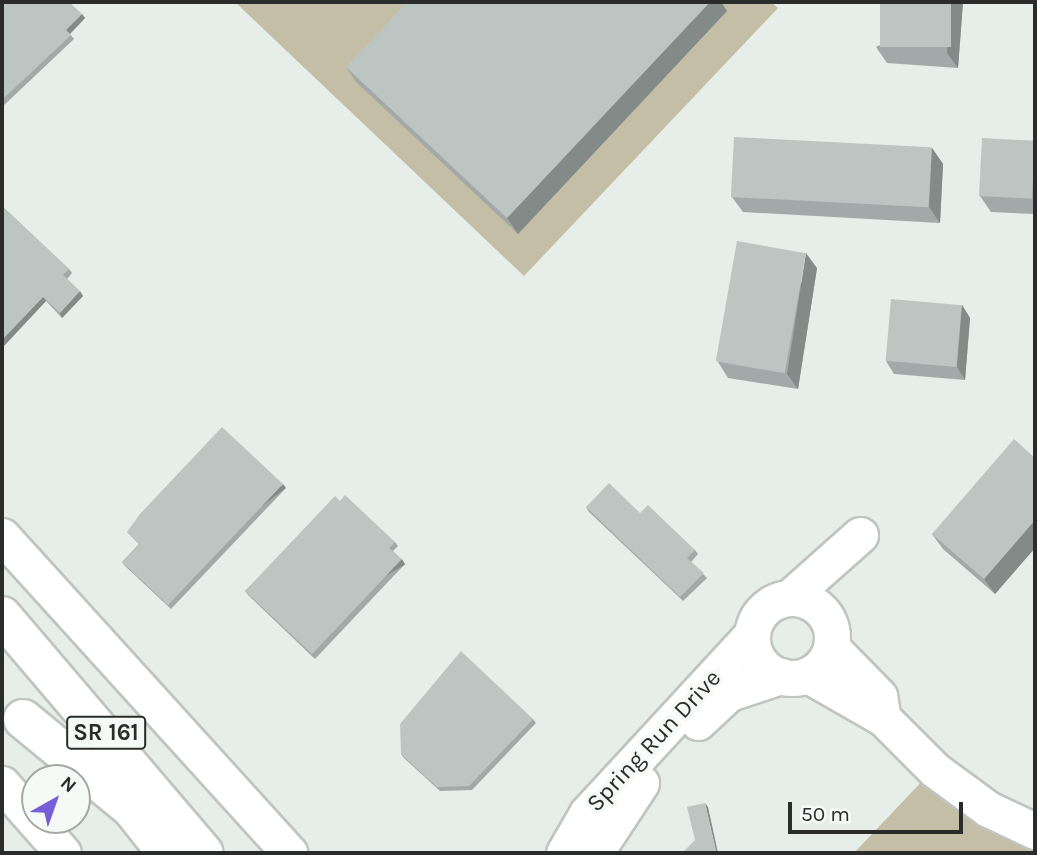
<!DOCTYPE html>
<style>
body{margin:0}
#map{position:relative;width:1037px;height:855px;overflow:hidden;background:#e7ede8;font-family:Karla,sans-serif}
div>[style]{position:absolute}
.green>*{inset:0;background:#c3bea5}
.roads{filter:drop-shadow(2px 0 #bfc5c1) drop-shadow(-2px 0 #bfc5c1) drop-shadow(0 2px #bfc5c1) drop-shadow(0 -2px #bfc5c1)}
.minor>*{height:35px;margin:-17.5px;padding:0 17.5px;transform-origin:17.5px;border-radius:17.5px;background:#fff}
.minor>.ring{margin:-17.5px;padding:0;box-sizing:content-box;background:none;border:35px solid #fff;border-radius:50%}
.major>*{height:38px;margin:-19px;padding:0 19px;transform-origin:19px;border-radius:19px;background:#fff}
.wall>*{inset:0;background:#a3a9a8}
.shaded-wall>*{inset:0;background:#848a88;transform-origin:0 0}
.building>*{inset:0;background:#bdc5c3;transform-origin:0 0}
span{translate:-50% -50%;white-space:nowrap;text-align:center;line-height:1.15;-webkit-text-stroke:7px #f5faf6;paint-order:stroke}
.shield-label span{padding:2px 5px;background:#f5faf6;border:2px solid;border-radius:5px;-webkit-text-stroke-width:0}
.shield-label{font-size:23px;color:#2a2c2b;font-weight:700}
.street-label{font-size:24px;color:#2a2c2b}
.frame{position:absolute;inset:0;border:4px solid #2a2c2b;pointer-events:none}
.north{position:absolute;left:21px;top:764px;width:70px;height:70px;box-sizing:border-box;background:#f5faf6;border:2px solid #a4a8a5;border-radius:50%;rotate:40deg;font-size:19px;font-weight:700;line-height:28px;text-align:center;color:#2a2c2b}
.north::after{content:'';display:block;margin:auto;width:24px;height:32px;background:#765ed8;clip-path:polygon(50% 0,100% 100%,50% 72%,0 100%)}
.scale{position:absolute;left:788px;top:802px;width:175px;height:32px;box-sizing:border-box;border:4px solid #2a2c2b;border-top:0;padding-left:9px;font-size:21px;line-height:24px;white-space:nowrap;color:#2a2c2b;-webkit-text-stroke:5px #f5faf6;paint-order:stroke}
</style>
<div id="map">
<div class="green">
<i style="clip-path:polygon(235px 2px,771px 2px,778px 8px,524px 276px)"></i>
<i style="clip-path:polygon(928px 775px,992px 826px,1035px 849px,1035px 853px,854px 853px)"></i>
</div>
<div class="roads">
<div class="minor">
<i style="left:2px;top:536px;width:428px;rotate:47.8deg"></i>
<i style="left:789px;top:598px;width:95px;rotate:-41.6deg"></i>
<i class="ring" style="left:752px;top:598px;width:45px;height:45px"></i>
<i style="left:831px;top:647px;width:69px;rotate:45.6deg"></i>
<i style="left:879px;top:696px;width:22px;rotate:80deg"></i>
<i style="left:808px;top:675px;width:86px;rotate:29.8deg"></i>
<i style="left:883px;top:718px;width:74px;rotate:45deg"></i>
<i style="left:935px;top:770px;width:66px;rotate:36.3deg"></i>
<i style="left:988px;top:809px;width:52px;rotate:25.1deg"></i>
<i style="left:698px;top:722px;width:42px;rotate:-43.1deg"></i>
<i style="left:729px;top:693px;width:55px;rotate:-18.1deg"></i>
<i style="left:2px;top:784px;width:92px;rotate:48.5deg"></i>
<i style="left:564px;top:853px;width:46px;rotate:-60.1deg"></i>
<i style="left:587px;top:813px;width:243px;rotate:-47.3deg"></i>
<i style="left:595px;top:853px;width:84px;rotate:-56.7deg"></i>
</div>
<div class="major">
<i style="left:2px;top:616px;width:311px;rotate:49.6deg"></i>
<i style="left:23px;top:719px;width:141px;rotate:39.5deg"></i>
<i style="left:132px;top:809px;width:56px;rotate:51.5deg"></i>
</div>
</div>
<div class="wall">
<i style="clip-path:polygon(2px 2px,82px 14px,85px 18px,70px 34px,74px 39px,2px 107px)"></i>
<i style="clip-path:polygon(963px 2px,958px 68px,887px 63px,876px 47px)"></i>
<i style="clip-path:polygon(727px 11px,518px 234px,356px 82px,346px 67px)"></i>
<i style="clip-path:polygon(1035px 141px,1035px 214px,991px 212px,980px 196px)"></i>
<i style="clip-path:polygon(932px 148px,943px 164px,940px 223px,743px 212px,732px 197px)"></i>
<i style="clip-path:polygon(2px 206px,69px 269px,72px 273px,67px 279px,83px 296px,62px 318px,46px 301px,2px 348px)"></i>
<i style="clip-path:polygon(817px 268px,798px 389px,728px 378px,718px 362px)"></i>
<i style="clip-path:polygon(962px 305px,970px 318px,965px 380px,894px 374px,886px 361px)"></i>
<i style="clip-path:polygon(1035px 458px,1035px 548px,995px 594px,943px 549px,932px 534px)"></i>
<i style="clip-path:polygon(286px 488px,171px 609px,125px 566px,122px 562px,139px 544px,127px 532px)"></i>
<i style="clip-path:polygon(340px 501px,395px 542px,398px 546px,393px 551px,405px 564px,315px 659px,248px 595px,245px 591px)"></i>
<i style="clip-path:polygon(586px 507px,640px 513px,695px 550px,698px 554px,691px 562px,707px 578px,683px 601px,589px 512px)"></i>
<i style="clip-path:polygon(533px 719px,536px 723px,472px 790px,440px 791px,404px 758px,401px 754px)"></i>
</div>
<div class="shaded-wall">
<i style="clip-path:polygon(710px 2px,721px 2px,727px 11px,518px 234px,507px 218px)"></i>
<i style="clip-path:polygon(951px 2px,963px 2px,958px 68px,947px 53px)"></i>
<i style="clip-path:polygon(82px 14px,85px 18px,69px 35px,66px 30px)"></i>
<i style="clip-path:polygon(932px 148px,943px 164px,940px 223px,929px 207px)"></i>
<i style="clip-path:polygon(806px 253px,817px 268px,798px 389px,787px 374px)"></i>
<i style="clip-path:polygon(80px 291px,83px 296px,62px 318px,60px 313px)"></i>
<i style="clip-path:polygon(43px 297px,46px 301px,2px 348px,2px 340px)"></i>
<i style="clip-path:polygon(962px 305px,970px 318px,965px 380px,957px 367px)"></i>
<i style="left:283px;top:484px;width:5px;height:167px;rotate:53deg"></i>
<i style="clip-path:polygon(1035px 520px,1035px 548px,995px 594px,984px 579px)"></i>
<i style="left:402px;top:559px;width:6px;height:131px;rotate:59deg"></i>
<i style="clip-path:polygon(705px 803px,708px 807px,718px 853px,716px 851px)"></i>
</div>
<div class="building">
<i style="clip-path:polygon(2px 2px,69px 2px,82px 14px,66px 30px,71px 35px,2px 100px)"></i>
<i style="clip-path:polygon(407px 2px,710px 2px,507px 218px,346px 67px)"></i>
<i style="left:880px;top:2px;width:71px;height:45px"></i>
<i style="left:734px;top:137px;width:198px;height:60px;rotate:3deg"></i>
<i style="left:982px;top:138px;width:53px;height:58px;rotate:3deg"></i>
<i style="clip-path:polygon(2px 206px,69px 269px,63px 275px,80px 291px,60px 313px,43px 297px,2px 340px)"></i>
<i style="left:737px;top:241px;width:70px;height:122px;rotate:10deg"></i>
<i style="left:891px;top:299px;width:71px;height:62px;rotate:5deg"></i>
<i style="clip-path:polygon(222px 427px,283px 484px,168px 605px,122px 562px,140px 544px,127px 532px,140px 514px)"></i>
<i style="clip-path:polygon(1014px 439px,1035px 458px,1035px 520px,984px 579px,932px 534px)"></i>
<i style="clip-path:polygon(609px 483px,640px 513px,648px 505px,695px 550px,687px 558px,704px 573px,680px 597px,586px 507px)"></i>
<i style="clip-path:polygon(345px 495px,395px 542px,389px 548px,402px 559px,312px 654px,245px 591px,335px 496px,340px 501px)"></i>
<i style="clip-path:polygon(461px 651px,533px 719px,469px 786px,437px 787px,401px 754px,400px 724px)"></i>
<i style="clip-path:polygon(705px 803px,716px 851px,704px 853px,682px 853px,695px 840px,687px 807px)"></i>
</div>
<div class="shield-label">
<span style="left:106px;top:733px">SR 161</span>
</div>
<div class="street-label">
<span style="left:654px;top:741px;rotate:-47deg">Spring Run Drive</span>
</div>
<div class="frame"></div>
<div class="north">N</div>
<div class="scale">50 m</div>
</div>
